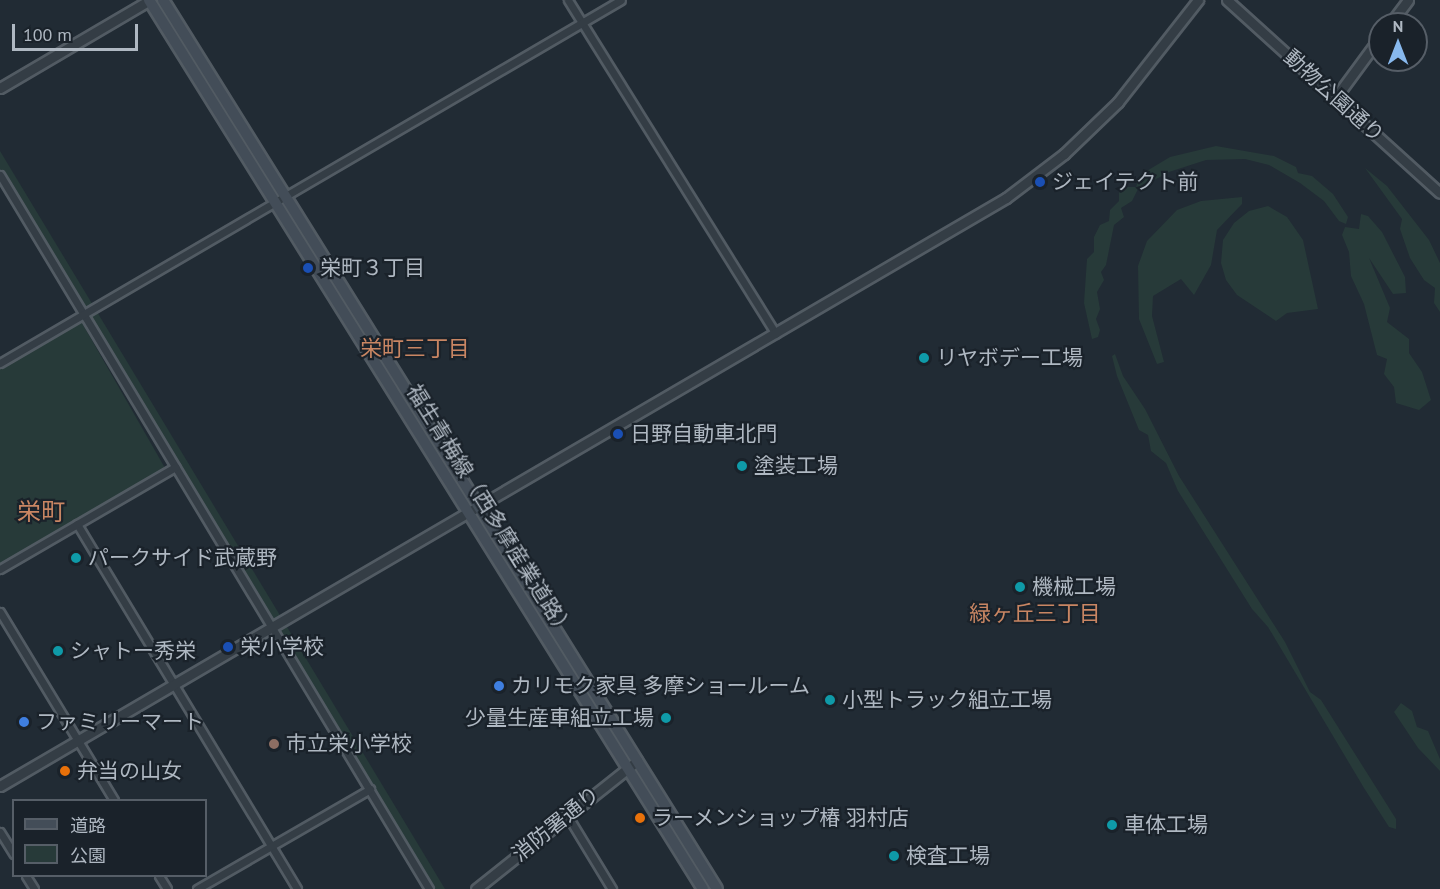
<!DOCTYPE html>
<meta charset="utf-8">
<style>
body{margin:0}
#map{position:relative;width:1440px;height:889px;overflow:hidden;background:#212b34;font-family:"PT Sans","Noto Sans JP",sans-serif}
div>[style]{position:absolute}
.green>*{inset:0;background:#273a39}
.roads{filter:drop-shadow(2px 0 #525b63) drop-shadow(-2px 0 #525b63) drop-shadow(0 2px #525b63) drop-shadow(0 -2px #525b63)}
.minor>*{height:7px;margin:-3.5px;padding:0 3.5px;transform-origin:3.5px;border-radius:3.5px;background:#343d45}
.tertiary>*{height:9px;margin:-4.5px;padding:0 4.5px;transform-origin:4.5px;border-radius:4.5px;background:#343d45}
.secondary>*{height:10px;margin:-5px;padding:0 5px;transform-origin:5px;border-radius:5px;background:#434d58}
.dots>*{width:16px;height:16px;translate:-50% -50%;box-sizing:border-box;border:3px solid #1a222a;border-radius:50%}
span{translate:-50% -50%;white-space:nowrap;text-align:center;line-height:1.15;-webkit-text-stroke:4.5px #1a222a;paint-order:stroke}
.street-label{font-size:21px;color:#afb8c2}
.poi-label{font-size:21px;color:#afb8c2}
.left{translate:0 -50%;text-align:left}
.right{translate:-100% -50%;text-align:right}
.neighbourhood-label{font-size:22px;color:#c98663}
.quarter-label{font-size:24px;color:#c98663}
.legend{position:absolute;left:12px;top:799px;width:195px;height:78px;box-sizing:border-box;background:#1a222a;border:2px solid #565e67;margin:0;padding:8px 10px;list-style:none;font-size:18px;color:#afb8c2}
.legend li{display:flex;align-items:center;gap:12px;height:30px}
.legend b{width:30px;border:2px solid #565e67}
.north{position:absolute;left:1368px;top:12px;width:60px;height:60px;box-sizing:border-box;background:#1a222a;border:2px solid #565e67;border-radius:50%;rotate:0deg;font-size:16px;font-weight:700;line-height:24px;text-align:center;color:#afb8c2}
.north::after{content:'';display:block;margin:auto;width:21px;height:27px;background:#88b9ee;clip-path:polygon(50% 0,100% 100%,50% 72%,0 100%)}
.scale{position:absolute;left:12px;top:24px;width:126px;height:27px;box-sizing:border-box;border:3px solid #afb8c2;border-top:0;padding-left:8px;font-size:18px;line-height:21px;white-space:nowrap;color:#afb8c2;-webkit-text-stroke:4px #1a222a;paint-order:stroke}
</style>
<div id="map">
<div class="green">
<i style="clip-path:polygon(1216px 146px,1274px 156px,1296px 167px,1298px 173px,1312px 176px,1333px 194px,1348px 217px,1346px 224px,1339px 221px,1324px 201px,1300px 183px,1269px 165px,1245px 159px,1206px 160px,1169px 172px,1138px 189px,1132px 201px,1121px 208px,1124px 217px,1114px 225px,1106px 265px,1101px 272px,1104px 280px,1097px 292px,1100px 309px,1096px 319px,1100px 330px,1098px 337px,1092px 339px,1084px 303px,1087px 259px,1094px 252px,1094px 237px,1100px 225px,1109px 221px,1110px 210px,1119px 201px,1119px 193px,1124px 187px,1136px 187px,1140px 175px,1170px 157px)"></i>
<i style="clip-path:polygon(0 151px,445px 889px,433px 889px,371px 786px,0 169px)"></i>
<i style="clip-path:polygon(1365px 168px,1387px 186px,1429px 240px,1440px 263px,1440px 312px,1434px 303px,1435px 288px,1424px 280px,1410px 258px,1400px 229px,1402px 219px)"></i>
<i style="clip-path:polygon(1242px 197px,1242px 204px,1217px 230px,1211px 265px,1194px 295px,1181px 279px,1153px 296px,1152px 316px,1164px 362px,1157px 364px,1139px 319px,1138px 266px,1147px 241px,1177px 210px,1201px 201px)"></i>
<i style="clip-path:polygon(1268px 206px,1287px 217px,1303px 240px,1318px 309px,1287px 313px,1276px 321px,1237px 295px,1226px 280px,1221px 263px,1223px 240px,1234px 223px,1249px 211px)"></i>
<i style="clip-path:polygon(1361px 214px,1368px 216px,1382px 232px,1405px 277px,1406px 293px,1393px 294px,1369px 258px,1390px 308px,1387px 322px,1409px 339px,1409px 353px,1422px 372px,1431px 400px,1419px 410px,1396px 403px,1394px 387px,1384px 374px,1387px 359px,1377px 355px,1364px 304px,1351px 276px,1349px 252px,1342px 235px,1345px 227px,1359px 229px)"></i>
<i style="clip-path:polygon(76px 322px,82px 323px,165px 468px,0 565px,0 367px)"></i>
<i style="clip-path:polygon(1115px 354px,1123px 376px,1145px 409px,1179px 476px,1285px 642px,1310px 692px,1321px 700px,1396px 819px,1396px 829px,1389px 827px,1364px 788px,1268px 627px,1252px 609px,1178px 491px,1166px 463px,1151px 451px,1148px 435px,1139px 430px,1117px 376px,1112px 356px)"></i>
<i style="clip-path:polygon(1401px 703px,1412px 711px,1417px 727px,1428px 731px,1440px 759px,1440px 771px,1418px 748px,1394px 712px)"></i>
</div>
<div class="roads">
<div class="minor">
<i style="left:568px;top:0;width:393px;rotate:58.1deg"></i>
<i style="left:0;top:175px;width:833px;rotate:59deg"></i>
<i style="left:0;top:363px;width:719px;rotate:-30.31deg"></i>
<i style="left:77px;top:524px;width:426px;rotate:58.9deg"></i>
<i style="left:0;top:569px;width:203px;rotate:-30.2deg"></i>
<i style="left:0;top:612px;width:220px;rotate:58.8deg"></i>
<i style="left:567px;top:815px;width:87px;rotate:58.7deg"></i>
<i style="left:0;top:832px;width:26px;rotate:58deg"></i>
<i style="left:26px;top:876px;width:15px;rotate:58deg"></i>
<i style="left:159px;top:876px;width:15px;rotate:58deg"></i>
<i style="left:197px;top:889px;width:200px;rotate:-30deg"></i>
</div>
<div class="tertiary">
<i style="left:1227px;top:0;width:287px;rotate:42.2deg"></i>
<i style="left:1390px;top:24px;width:30px;rotate:-53deg"></i>
<i style="left:0;top:88px;width:174px;rotate:-30.4deg"></i>
<i style="left:1336px;top:97px;width:74px;rotate:-53.7deg"></i>
<i style="left:0;top:786px;width:1165px;rotate:-30.31deg"></i>
<i style="left:1006px;top:198px;width:73px;rotate:-37.2deg"></i>
<i style="left:1064px;top:154px;width:75px;rotate:-43.9deg"></i>
<i style="left:1118px;top:102px;width:130px;rotate:-51.9deg"></i>
<i style="left:476px;top:889px;width:206px;rotate:-38.5deg"></i>
</div>
<div class="secondary">
<i style="left:149px;top:0;width:1047px;rotate:58.07deg"></i>
<i style="left:163px;top:0;width:1047px;rotate:58.07deg"></i>
</div>
</div>
<div class="dots">
<i style="left:1040px;top:182px;background:#1a4fb4"></i>
<i style="left:308px;top:268px;background:#1a4fb4"></i>
<i style="left:924px;top:358px;background:#0f9aa8"></i>
<i style="left:618px;top:434px;background:#1a4fb4"></i>
<i style="left:742px;top:466px;background:#0f9aa8"></i>
<i style="left:76px;top:558px;background:#0f9aa8"></i>
<i style="left:1020px;top:587px;background:#0f9aa8"></i>
<i style="left:228px;top:647px;background:#1a4fb4"></i>
<i style="left:58px;top:651px;background:#0f9aa8"></i>
<i style="left:499px;top:686px;background:#3f7fe0"></i>
<i style="left:830px;top:700px;background:#0f9aa8"></i>
<i style="left:666px;top:718px;background:#0f9aa8"></i>
<i style="left:24px;top:722px;background:#3f7fe0"></i>
<i style="left:274px;top:744px;background:#8d6e63"></i>
<i style="left:65px;top:771px;background:#e8710a"></i>
<i style="left:640px;top:818px;background:#e8710a"></i>
<i style="left:1112px;top:825px;background:#0f9aa8"></i>
<i style="left:894px;top:856px;background:#0f9aa8"></i>
</div>
<div class="street-label">
<span style="left:1334px;top:96px;rotate:42deg">動物公園通り</span>
<span style="left:490px;top:511px;rotate:58deg">福生青梅線（西多摩産業道路）</span>
<span style="left:556px;top:824px;rotate:-39deg">消防署通り</span>
</div>
<div class="poi-label">
<span class="left" style="left:1052px;top:182px">ジェイテクト前</span>
<span class="left" style="left:320px;top:268px">栄町３丁目</span>
<span class="left" style="left:936px;top:358px">リヤボデー工場</span>
<span class="left" style="left:630px;top:434px">日野自動車北門</span>
<span class="left" style="left:754px;top:466px">塗装工場</span>
<span class="left" style="left:88px;top:558px">パークサイド武蔵野</span>
<span class="left" style="left:1032px;top:587px">機械工場</span>
<span class="left" style="left:240px;top:647px">栄小学校</span>
<span class="left" style="left:70px;top:651px">シャトー秀栄</span>
<span class="left" style="left:511px;top:686px">カリモク家具 多摩ショールーム</span>
<span class="left" style="left:842px;top:700px">小型トラック組立工場</span>
<span class="right" style="left:654px;top:718px">少量生産車組立工場</span>
<span class="left" style="left:36px;top:722px">ファミリーマート</span>
<span class="left" style="left:286px;top:744px">市立栄小学校</span>
<span class="left" style="left:77px;top:771px">弁当の山女</span>
<span class="left" style="left:652px;top:818px">ラーメンショップ椿 羽村店</span>
<span class="left" style="left:1124px;top:825px">車体工場</span>
<span class="left" style="left:906px;top:856px">検査工場</span>
</div>
<div class="neighbourhood-label">
<span style="left:415px;top:349px">栄町三丁目</span>
<span style="left:1035px;top:614px">緑ヶ丘三丁目</span>
</div>
<div class="quarter-label">
<span style="left:41px;top:512px">栄町</span>
</div>
<ul class="legend">
<li><b style="height:8px;background:#434d58"></b>道路</li>
<li><b style="height:16px;background:#273a39"></b>公園</li>
</ul>
<div class="north">N</div>
<div class="scale">100 m</div>
</div>
